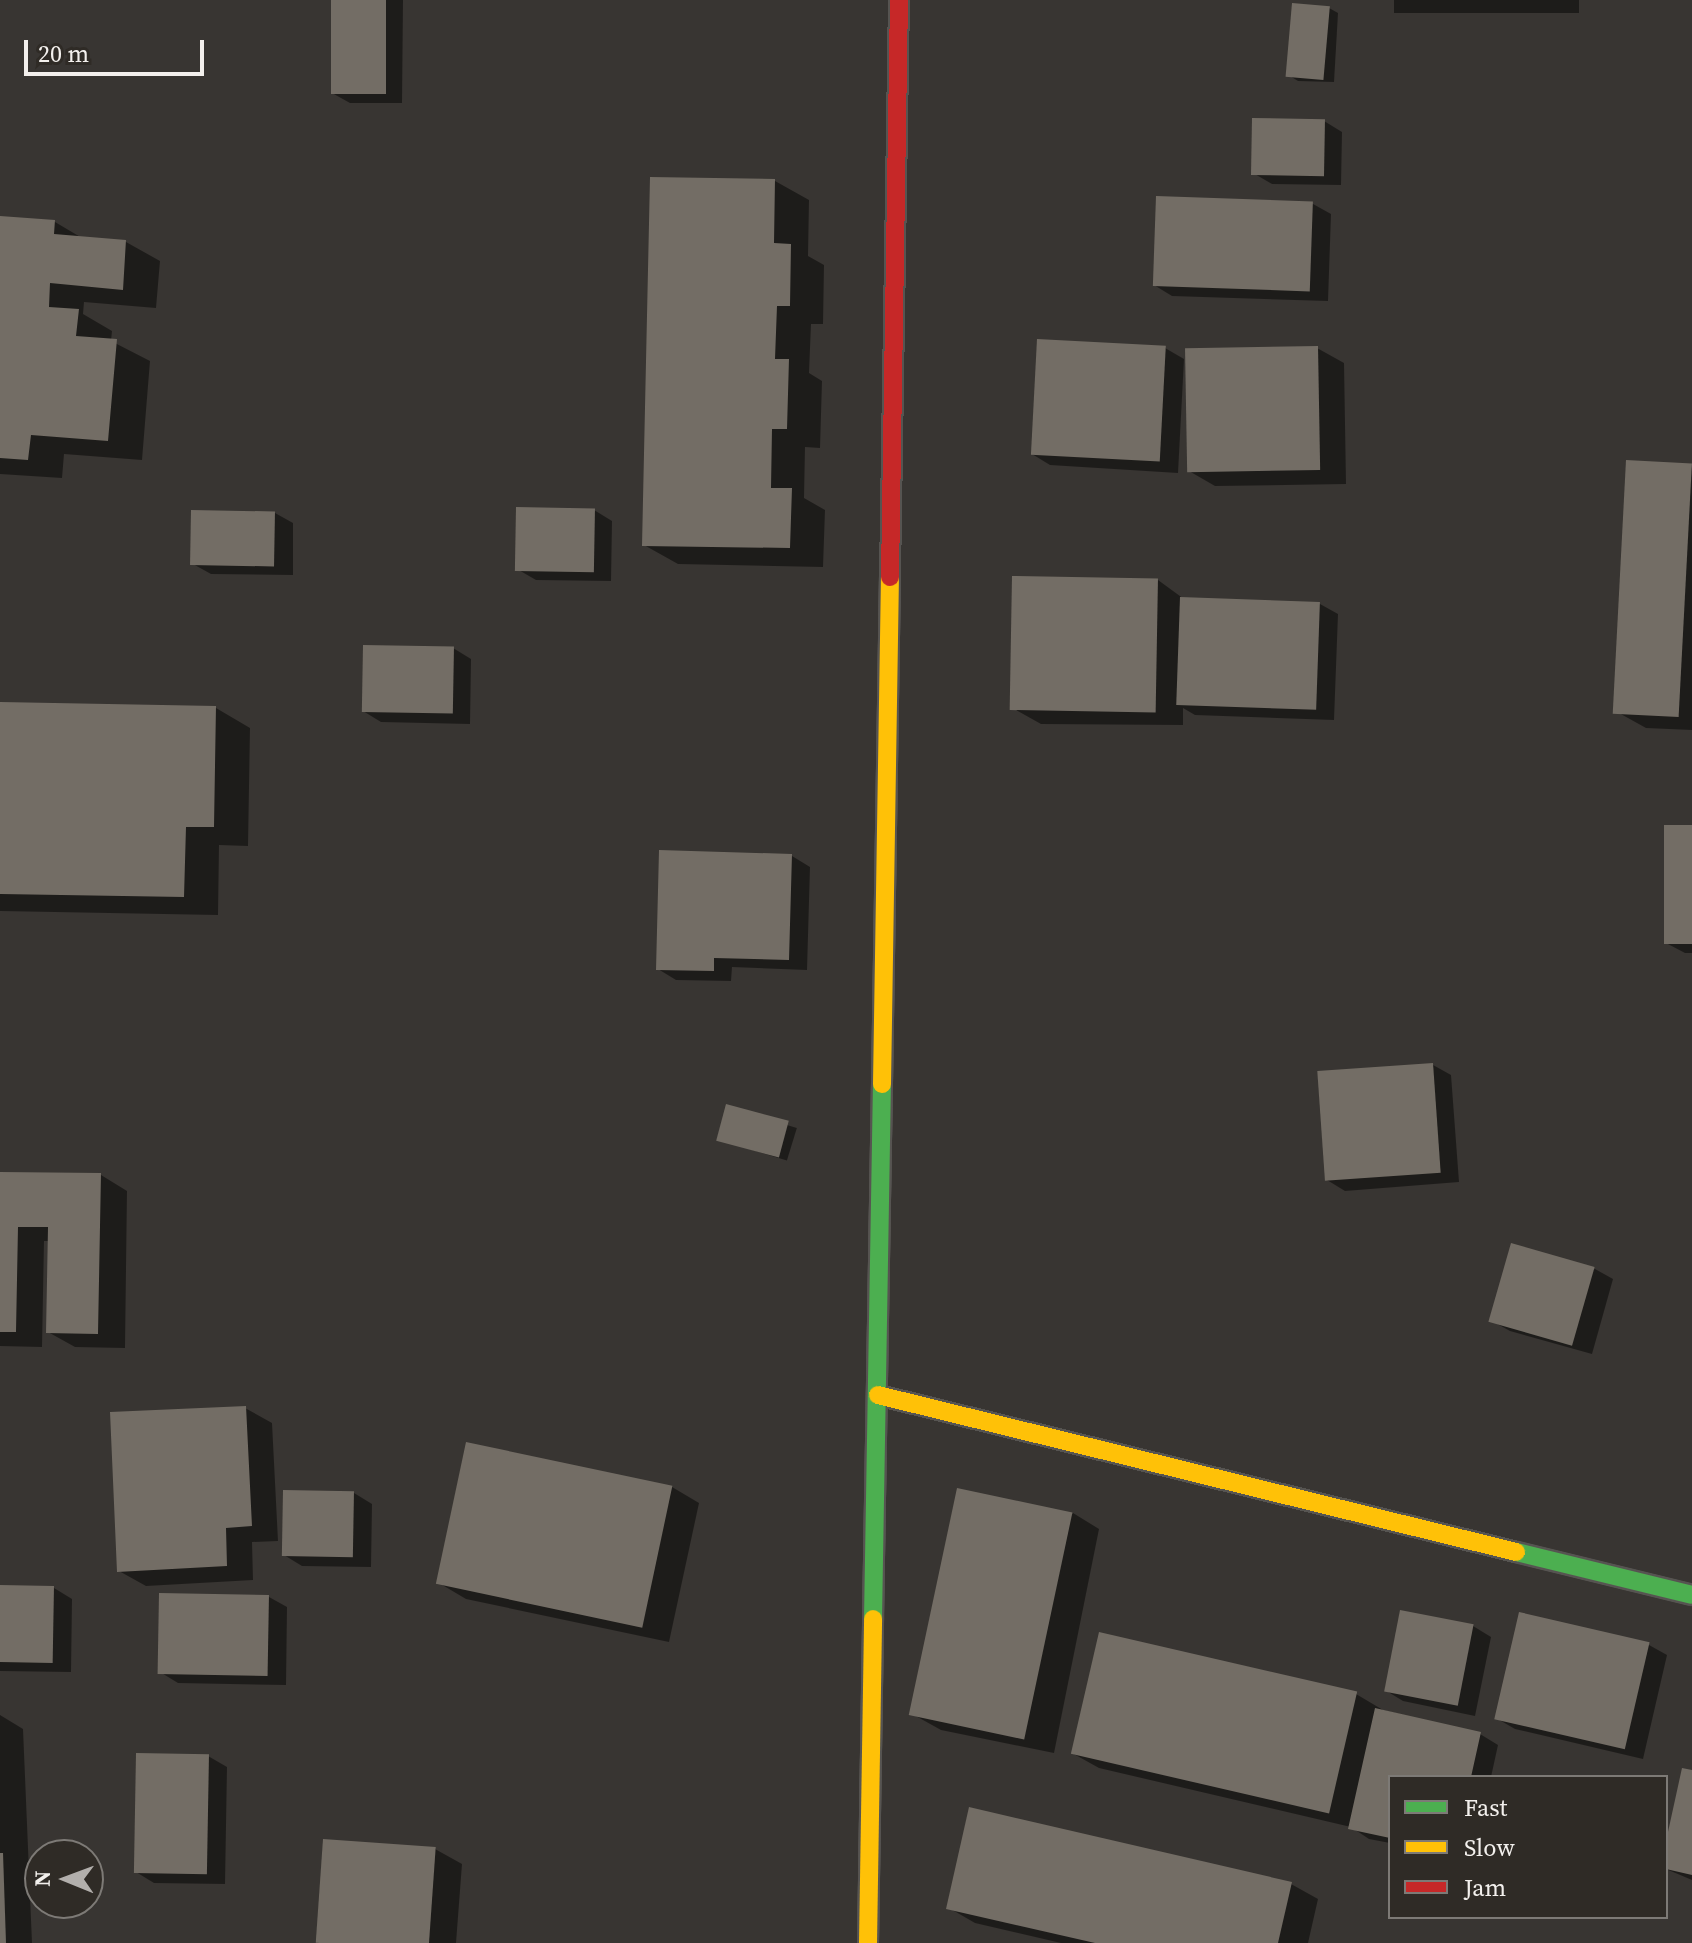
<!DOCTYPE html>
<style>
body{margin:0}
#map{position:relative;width:1692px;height:1943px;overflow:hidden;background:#383532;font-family:"Source Serif 4",serif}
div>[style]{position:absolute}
.shadow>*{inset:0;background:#0007;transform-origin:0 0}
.building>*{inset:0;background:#736d65;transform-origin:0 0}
.roads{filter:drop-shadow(2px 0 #565451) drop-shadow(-2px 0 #565451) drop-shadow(0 2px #565451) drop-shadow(0 -2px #565451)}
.fast>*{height:18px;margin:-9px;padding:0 9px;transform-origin:9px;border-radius:9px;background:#4caf50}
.slow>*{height:18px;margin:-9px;padding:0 9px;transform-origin:9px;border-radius:9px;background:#ffc107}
.jam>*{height:18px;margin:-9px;padding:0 9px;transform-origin:9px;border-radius:9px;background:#c62828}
span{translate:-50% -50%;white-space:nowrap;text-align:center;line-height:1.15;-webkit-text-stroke:8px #2f2b26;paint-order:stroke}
.legend{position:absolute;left:1388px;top:1775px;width:280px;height:144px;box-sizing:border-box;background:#2f2b26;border:2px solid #7d7a76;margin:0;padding:10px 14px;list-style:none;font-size:24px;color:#f3f0ed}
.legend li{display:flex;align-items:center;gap:16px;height:40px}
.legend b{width:40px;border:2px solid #7d7a76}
.north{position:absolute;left:24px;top:1839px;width:80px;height:80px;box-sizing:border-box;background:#2f2b26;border:2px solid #7d7a76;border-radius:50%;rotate:271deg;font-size:22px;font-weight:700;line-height:32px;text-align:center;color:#f3f0ed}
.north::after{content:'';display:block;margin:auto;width:28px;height:36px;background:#b2afac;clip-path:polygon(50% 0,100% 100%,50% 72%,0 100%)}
.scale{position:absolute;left:24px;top:40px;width:180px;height:36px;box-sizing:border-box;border:4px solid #f3f0ed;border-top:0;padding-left:10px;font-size:24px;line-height:28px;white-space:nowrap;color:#f3f0ed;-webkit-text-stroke:6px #2f2b26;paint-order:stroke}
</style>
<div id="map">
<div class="shadow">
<i style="clip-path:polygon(333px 0,403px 0,402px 103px,350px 103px,332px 93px)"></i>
<i style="left:1394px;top:0;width:185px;height:13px"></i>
<i style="clip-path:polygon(1329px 8px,1338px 13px,1334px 82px,1298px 81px,1290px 76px)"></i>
<i style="clip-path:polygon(1324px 121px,1342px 132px,1341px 185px,1272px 184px,1253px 173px)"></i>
<i style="clip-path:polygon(775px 181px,809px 200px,808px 256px,824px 265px,823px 324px,811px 324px,809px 373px,822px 381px,820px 448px,805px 447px,804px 498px,825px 510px,823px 567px,678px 564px,644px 545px)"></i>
<i style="clip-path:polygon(1313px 204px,1331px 214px,1328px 301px,1172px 296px,1154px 285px)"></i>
<i style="clip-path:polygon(0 218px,55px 222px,82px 238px,126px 242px,160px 261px,156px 308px,84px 302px,83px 314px,112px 331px,111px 341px,150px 361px,142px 460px,64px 454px,62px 478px,0 474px)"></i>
<i style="clip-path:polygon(1165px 348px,1184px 359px,1178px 473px,1050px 465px,1032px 454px)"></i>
<i style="clip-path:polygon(1317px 348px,1344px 363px,1346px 484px,1215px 486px,1189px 471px)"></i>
<i style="clip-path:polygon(1692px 465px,1692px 730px,1646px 728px,1619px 713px)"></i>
<i style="clip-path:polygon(594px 510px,612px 521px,611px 581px,536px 580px,517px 569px)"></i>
<i style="clip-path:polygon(275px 513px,293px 523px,293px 575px,211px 574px,193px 564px)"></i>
<i style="clip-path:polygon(1158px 580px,1184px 599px,1320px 604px,1338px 614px,1334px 720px,1195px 715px,1183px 708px,1183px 725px,1041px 724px,1014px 709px)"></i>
<i style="clip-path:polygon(453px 648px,471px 659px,470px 724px,381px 722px,363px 711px)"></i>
<i style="clip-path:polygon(0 704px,216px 708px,250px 728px,248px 846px,219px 845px,218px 915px,0 911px)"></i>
<i style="clip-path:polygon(1692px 827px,1692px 953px,1685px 953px,1666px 943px)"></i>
<i style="clip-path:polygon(792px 856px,810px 867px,807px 970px,732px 967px,731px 981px,676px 980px,658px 969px)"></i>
<i style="clip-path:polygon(1433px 1065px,1451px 1075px,1459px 1182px,1345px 1191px,1327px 1180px)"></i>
<i style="left:728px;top:1107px;width:72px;height:34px;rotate:17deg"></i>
<i style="clip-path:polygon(0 1174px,101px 1175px,127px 1191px,125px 1348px,75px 1347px,48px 1332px,49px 1241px,44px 1241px,42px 1347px,0 1346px)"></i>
<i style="clip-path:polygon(1595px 1269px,1613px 1279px,1592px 1354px,1510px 1331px,1492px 1321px)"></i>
<i style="clip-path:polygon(245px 1408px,272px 1423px,278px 1541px,252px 1542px,253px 1580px,146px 1586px,119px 1571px)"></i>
<i style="clip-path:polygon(672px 1487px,699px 1503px,669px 1642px,466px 1599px,439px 1583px)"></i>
<i style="clip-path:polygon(354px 1493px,372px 1504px,371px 1567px,302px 1566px,284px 1555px)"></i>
<i style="clip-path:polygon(1073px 1513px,1099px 1529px,1054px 1753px,941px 1730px,914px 1715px)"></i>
<i style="clip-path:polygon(0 1587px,54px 1588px,72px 1599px,71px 1672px,0 1671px)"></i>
<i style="clip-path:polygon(269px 1597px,287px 1607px,286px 1685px,178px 1683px,160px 1672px)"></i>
<i style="clip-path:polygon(1473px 1626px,1491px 1637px,1475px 1716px,1403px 1701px,1385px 1690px)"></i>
<i style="clip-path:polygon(1649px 1645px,1667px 1655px,1643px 1759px,1515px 1729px,1496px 1718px)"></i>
<i style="clip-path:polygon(1356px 1694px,1383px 1710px,1480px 1734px,1498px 1745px,1491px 1777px,1390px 1777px,1390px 1843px,1369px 1839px,1351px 1827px,1099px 1768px,1072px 1753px)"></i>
<i style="clip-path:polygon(0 1715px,23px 1729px,32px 1943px,0 1943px)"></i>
<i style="clip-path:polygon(208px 1756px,227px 1767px,225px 1884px,154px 1883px,136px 1872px)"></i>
<i style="clip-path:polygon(1692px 1772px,1692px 1880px,1666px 1869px,1666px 1851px)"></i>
<i style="clip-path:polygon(435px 1849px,462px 1864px,456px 1943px,317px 1943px)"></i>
<i style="clip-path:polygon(1291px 1884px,1318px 1899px,1308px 1943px,1061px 1943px,975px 1923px,949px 1908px)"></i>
</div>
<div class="building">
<i style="left:331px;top:0;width:55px;height:94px"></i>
<i style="left:1292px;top:3px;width:38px;height:74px;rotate:5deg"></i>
<i style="left:1252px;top:118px;width:73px;height:57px;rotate:1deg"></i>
<i style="clip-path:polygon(650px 177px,775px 179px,774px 243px,791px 244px,790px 306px,777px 306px,775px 359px,789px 359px,787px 429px,772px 429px,771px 488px,792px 488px,790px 548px,642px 546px)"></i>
<i style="left:1156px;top:196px;width:157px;height:90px;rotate:2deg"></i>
<i style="clip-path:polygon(0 216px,55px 220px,54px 234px,126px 240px,123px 290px,50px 283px,49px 307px,79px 309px,76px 336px,117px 339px,108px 441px,31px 435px,28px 460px,0 458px)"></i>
<i style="left:1037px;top:339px;width:129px;height:116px;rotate:3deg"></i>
<i style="left:1318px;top:346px;width:124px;height:133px;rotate:89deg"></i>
<i style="left:1626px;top:460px;width:66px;height:254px;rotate:3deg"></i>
<i style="left:516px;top:507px;width:79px;height:64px;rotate:1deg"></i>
<i style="left:191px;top:510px;width:84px;height:55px;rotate:1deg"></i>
<i style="left:1012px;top:576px;width:146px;height:134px;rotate:1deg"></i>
<i style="left:1180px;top:597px;width:140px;height:108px;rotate:2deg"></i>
<i style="left:363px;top:645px;width:91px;height:67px;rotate:1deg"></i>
<i style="clip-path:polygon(0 702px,216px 706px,214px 827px,186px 827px,184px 897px,0 894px)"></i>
<i style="left:1664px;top:825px;width:28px;height:119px"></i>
<i style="clip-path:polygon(659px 850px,792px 854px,789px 960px,714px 958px,714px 971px,656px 970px)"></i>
<i style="left:1433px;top:1063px;width:110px;height:116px;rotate:86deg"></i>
<i style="left:726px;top:1104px;width:65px;height:38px;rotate:15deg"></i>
<i style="clip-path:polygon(0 1172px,101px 1173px,98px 1334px,46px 1333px,48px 1227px,18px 1227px,16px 1332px,0 1332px)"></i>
<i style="left:1511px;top:1243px;width:87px;height:82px;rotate:16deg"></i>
<i style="clip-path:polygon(246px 1406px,252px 1526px,226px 1528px,227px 1566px,117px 1572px,110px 1412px)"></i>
<i style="left:466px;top:1442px;width:211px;height:145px;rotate:12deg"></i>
<i style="left:957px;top:1488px;width:118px;height:232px;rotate:12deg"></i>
<i style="left:283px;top:1490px;width:71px;height:66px;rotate:1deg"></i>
<i style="left:0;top:1585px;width:54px;height:77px;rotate:1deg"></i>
<i style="left:159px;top:1593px;width:110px;height:81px;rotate:1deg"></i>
<i style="left:1400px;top:1610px;width:75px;height:83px;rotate:11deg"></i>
<i style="left:1519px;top:1612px;width:134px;height:110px;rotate:13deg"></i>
<i style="left:1099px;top:1632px;width:265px;height:125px;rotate:13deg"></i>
<i style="clip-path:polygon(1375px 1708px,1481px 1732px,1471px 1777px,1390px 1777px,1390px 1838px,1348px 1829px)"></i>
<i style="left:136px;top:1753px;width:73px;height:120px;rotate:1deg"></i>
<i style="clip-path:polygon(1682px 1768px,1692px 1770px,1692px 1875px,1666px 1869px,1666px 1841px)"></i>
<i style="clip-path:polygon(969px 1807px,1292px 1882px,1278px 1943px,1095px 1943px,946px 1909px)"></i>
<i style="left:323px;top:1839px;width:113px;height:104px;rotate:4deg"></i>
<i style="clip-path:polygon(0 1853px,3px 1853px,6px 1943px,0 1943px)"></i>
</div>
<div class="roads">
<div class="fast">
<i style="left:1516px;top:1552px;width:181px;rotate:13.7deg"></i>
<i style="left:873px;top:1619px;width:535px;rotate:-89.04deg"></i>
</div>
<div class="slow">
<i style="left:882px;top:1084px;width:507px;rotate:-89.1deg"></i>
<i style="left:878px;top:1395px;width:657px;rotate:13.82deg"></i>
<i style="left:868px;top:1943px;width:324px;rotate:-89.1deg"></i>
</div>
<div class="jam">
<i style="left:890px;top:577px;width:577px;rotate:-89.11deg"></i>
</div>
</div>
<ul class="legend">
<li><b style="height:10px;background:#4caf50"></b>Fast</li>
<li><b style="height:10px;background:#ffc107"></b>Slow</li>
<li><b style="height:10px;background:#c62828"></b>Jam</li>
</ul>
<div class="north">N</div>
<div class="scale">20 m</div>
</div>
